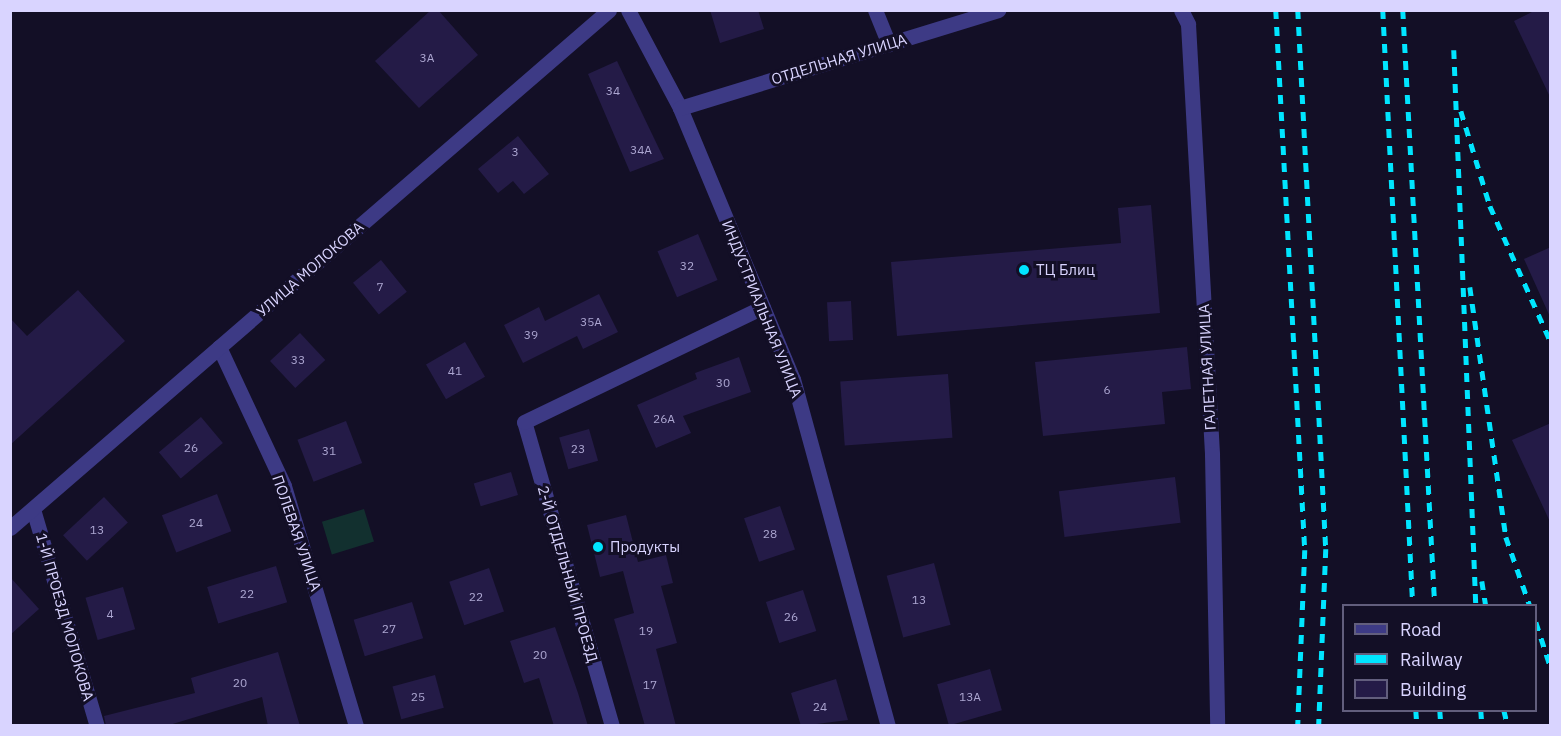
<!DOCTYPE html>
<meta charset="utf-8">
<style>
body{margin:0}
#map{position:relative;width:1561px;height:736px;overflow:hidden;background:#130f26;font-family:"IBM Plex Sans",sans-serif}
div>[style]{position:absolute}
.green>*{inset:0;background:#12302f;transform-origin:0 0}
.building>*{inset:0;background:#241b47;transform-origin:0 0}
.minor>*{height:15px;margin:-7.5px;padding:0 7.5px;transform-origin:7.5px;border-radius:7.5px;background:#3d3a85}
.rail>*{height:4.5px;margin-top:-2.25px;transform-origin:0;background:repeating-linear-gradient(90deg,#00e5ff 0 9px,transparent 0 17px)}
.dots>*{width:16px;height:16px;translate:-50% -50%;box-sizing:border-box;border:3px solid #130f26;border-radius:50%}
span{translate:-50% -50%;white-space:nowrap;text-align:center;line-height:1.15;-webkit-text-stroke:6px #130f26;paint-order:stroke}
.number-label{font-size:12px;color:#aca6d1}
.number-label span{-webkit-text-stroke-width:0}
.street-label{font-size:15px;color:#d9d4ff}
.poi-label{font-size:15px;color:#d9d4ff}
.left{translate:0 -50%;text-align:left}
.frame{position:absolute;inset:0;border:12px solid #d9d4ff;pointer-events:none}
.legend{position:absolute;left:1342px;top:604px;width:195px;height:108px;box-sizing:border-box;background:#130f26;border:2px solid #625e7d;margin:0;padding:8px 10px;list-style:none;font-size:18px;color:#d9d4ff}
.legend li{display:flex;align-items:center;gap:12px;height:30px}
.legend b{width:30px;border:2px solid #625e7d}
</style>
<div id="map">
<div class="green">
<i style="left:364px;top:509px;width:34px;height:44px;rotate:73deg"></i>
</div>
<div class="building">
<i style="clip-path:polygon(431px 10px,438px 10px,478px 55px,419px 108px,375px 61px)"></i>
<i style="clip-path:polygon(710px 10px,758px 10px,764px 29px,720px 43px)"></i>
<i style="clip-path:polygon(1536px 10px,1551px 10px,1551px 99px,1514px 21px)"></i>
<i style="clip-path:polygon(617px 61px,664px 159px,630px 172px,588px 74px)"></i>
<i style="clip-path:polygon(518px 136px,549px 174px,524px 194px,513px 181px,498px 193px,478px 169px)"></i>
<i style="clip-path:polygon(1151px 205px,1160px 313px,897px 336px,891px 262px,1121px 243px,1118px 208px)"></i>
<i style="left:698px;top:234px;width:50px;height:44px;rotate:67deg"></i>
<i style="clip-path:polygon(1551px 247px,1551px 319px,1524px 259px)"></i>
<i style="left:381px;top:260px;width:41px;height:36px;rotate:51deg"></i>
<i style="clip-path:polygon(78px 290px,125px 341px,10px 445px,10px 318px,27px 336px)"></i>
<i style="clip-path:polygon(599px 294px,618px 332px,583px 349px,577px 336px,523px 363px,504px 325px,539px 307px,545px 321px)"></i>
<i style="left:851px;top:301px;width:39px;height:24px;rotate:87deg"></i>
<i style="left:300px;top:333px;width:37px;height:41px;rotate:47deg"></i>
<i style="left:465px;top:342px;width:40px;height:45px;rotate:60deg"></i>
<i style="clip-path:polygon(1187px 347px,1191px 389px,1162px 392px,1165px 424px,1043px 436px,1035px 362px)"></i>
<i style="clip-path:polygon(739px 357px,751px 392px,683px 416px,691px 433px,656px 448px,637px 405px,697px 379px,695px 373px)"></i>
<i style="left:948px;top:374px;width:64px;height:108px;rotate:86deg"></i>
<i style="left:201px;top:417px;width:34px;height:55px;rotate:50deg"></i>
<i style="left:346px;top:421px;width:45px;height:52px;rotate:69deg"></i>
<i style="clip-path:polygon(1551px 423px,1551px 524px,1512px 440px)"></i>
<i style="left:589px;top:429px;width:33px;height:31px;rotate:74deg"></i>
<i style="left:511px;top:472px;width:24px;height:39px;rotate:73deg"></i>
<i style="left:1175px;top:477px;width:46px;height:117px;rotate:83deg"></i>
<i style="left:217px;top:494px;width:40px;height:59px;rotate:69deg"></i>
<i style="left:104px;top:497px;width:35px;height:56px;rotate:47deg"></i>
<i style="left:780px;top:506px;width:46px;height:38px;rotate:71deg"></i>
<i style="clip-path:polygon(626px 515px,638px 562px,666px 555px,673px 583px,661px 586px,677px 643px,656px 649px,676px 726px,645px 726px,614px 619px,634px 613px,623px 571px,600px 577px,587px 525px)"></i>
<i style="left:934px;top:563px;width:64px;height:49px;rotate:75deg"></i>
<i style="left:276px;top:566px;width:38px;height:72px;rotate:73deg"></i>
<i style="left:489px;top:568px;width:46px;height:42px;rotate:71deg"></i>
<i style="clip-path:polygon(10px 577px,39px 609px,10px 635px)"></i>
<i style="left:123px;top:587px;width:44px;height:39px;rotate:74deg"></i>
<i style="left:803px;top:590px;width:43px;height:39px;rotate:72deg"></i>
<i style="left:412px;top:602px;width:38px;height:61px;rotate:73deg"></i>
<i style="clip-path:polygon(555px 627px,578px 693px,588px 726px,554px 726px,539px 678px,524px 683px,510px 641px)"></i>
<i style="clip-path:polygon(278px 652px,300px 726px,268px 726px,262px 697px,166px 726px,106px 726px,104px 716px,195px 693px,191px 678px)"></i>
<i style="left:990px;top:669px;width:43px;height:55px;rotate:74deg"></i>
<i style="left:435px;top:675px;width:34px;height:44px;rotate:75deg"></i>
<i style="clip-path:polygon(836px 679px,848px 720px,801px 726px,791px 693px)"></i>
</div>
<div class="minor">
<i style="left:628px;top:10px;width:111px;rotate:62deg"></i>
<i style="left:680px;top:108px;width:294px;rotate:67.4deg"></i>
<i style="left:793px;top:379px;width:360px;rotate:74.7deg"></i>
<i style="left:875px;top:10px;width:37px;rotate:68deg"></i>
<i style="left:1181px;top:10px;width:16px;rotate:63deg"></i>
<i style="left:1188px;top:24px;width:431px;rotate:86.8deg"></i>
<i style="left:1212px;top:454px;width:272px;rotate:88.9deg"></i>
<i style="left:680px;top:108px;width:333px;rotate:-17.1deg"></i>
<i style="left:219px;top:347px;width:153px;rotate:64.9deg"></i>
<i style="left:284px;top:486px;width:251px;rotate:73.3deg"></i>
<i style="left:33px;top:509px;width:226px;rotate:73.6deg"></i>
<i style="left:10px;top:528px;width:792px;rotate:-40.85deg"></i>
<i style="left:612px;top:726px;width:316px;rotate:-106.1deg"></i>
<i style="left:524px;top:422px;width:265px;rotate:-25.7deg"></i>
</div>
<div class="rail">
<i style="left:1276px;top:10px;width:541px;rotate:86.93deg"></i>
<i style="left:1305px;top:550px;width:176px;rotate:92.3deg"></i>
<i style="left:1298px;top:10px;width:540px;rotate:87.03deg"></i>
<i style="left:1326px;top:549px;width:177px;rotate:92.3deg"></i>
<i style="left:1383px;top:10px;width:597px;rotate:87.12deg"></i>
<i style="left:1403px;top:10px;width:597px;rotate:86.93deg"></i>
<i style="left:1454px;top:50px;width:556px;rotate:87.73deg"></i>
<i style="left:1461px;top:111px;width:99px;rotate:73deg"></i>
<i style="left:1490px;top:206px;width:147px;rotate:65.9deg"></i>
<i style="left:1470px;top:287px;width:253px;rotate:81.8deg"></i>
<i style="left:1506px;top:537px;width:73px;rotate:70.8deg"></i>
<i style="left:1482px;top:581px;width:25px;rotate:81deg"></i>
<i style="left:1536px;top:622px;width:45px;rotate:72deg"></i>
<i style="left:1416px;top:710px;width:16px;rotate:86deg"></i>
<i style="left:1440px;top:710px;width:16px;rotate:86deg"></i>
<i style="left:1481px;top:710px;width:16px;rotate:86deg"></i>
<i style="left:1504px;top:710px;width:16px;rotate:76deg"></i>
</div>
<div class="dots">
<i style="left:1024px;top:270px;background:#00e5ff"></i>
<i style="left:598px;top:547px;background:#00e5ff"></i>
</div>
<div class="number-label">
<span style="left:427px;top:58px">3А</span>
<span style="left:613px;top:91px">34</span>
<span style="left:641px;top:150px">34А</span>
<span style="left:515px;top:152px">3</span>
<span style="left:687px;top:266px">32</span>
<span style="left:380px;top:287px">7</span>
<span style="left:591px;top:322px">35А</span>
<span style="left:531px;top:335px">39</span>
<span style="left:298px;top:360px">33</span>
<span style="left:455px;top:371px">41</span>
<span style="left:723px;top:383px">30</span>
<span style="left:1107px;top:390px">6</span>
<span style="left:664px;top:419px">26А</span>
<span style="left:191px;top:448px">26</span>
<span style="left:578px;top:449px">23</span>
<span style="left:329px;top:451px">31</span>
<span style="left:196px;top:523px">24</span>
<span style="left:97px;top:530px">13</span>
<span style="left:770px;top:534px">28</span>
<span style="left:247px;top:594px">22</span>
<span style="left:476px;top:597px">22</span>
<span style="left:919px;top:600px">13</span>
<span style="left:110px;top:614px">4</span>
<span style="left:791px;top:617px">26</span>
<span style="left:389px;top:629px">27</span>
<span style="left:646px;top:631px">19</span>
<span style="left:540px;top:655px">20</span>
<span style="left:240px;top:683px">20</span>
<span style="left:650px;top:685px">17</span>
<span style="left:418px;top:697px">25</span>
<span style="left:970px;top:697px">13А</span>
<span style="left:820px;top:707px">24</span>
</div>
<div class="street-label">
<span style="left:839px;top:59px;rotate:-17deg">ОТДЕЛЬНАЯ УЛИЦА</span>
<span style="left:310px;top:269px;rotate:-41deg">УЛИЦА МОЛОКОВА</span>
<span style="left:762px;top:309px;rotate:68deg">ИНДУСТРИАЛЬНАЯ УЛИЦА</span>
<span style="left:1207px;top:367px;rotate:-93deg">ГАЛЕТНАЯ УЛИЦА</span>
<span style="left:297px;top:533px;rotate:71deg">ПОЛЕВАЯ УЛИЦА</span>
<span style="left:568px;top:574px;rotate:74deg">2-Й ОТДЕЛЬНЫЙ ПРОЕЗД</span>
<span style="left:65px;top:617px;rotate:74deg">1-Й ПРОЕЗД МОЛОКОВА</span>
</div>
<div class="poi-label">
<span class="left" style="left:1036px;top:270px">ТЦ Блиц</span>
<span class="left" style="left:610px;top:547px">Продукты</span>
</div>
<div class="frame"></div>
<ul class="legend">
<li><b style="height:8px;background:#3d3a85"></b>Road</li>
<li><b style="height:8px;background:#00e5ff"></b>Railway</li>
<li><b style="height:16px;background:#241b47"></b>Building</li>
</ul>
</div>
